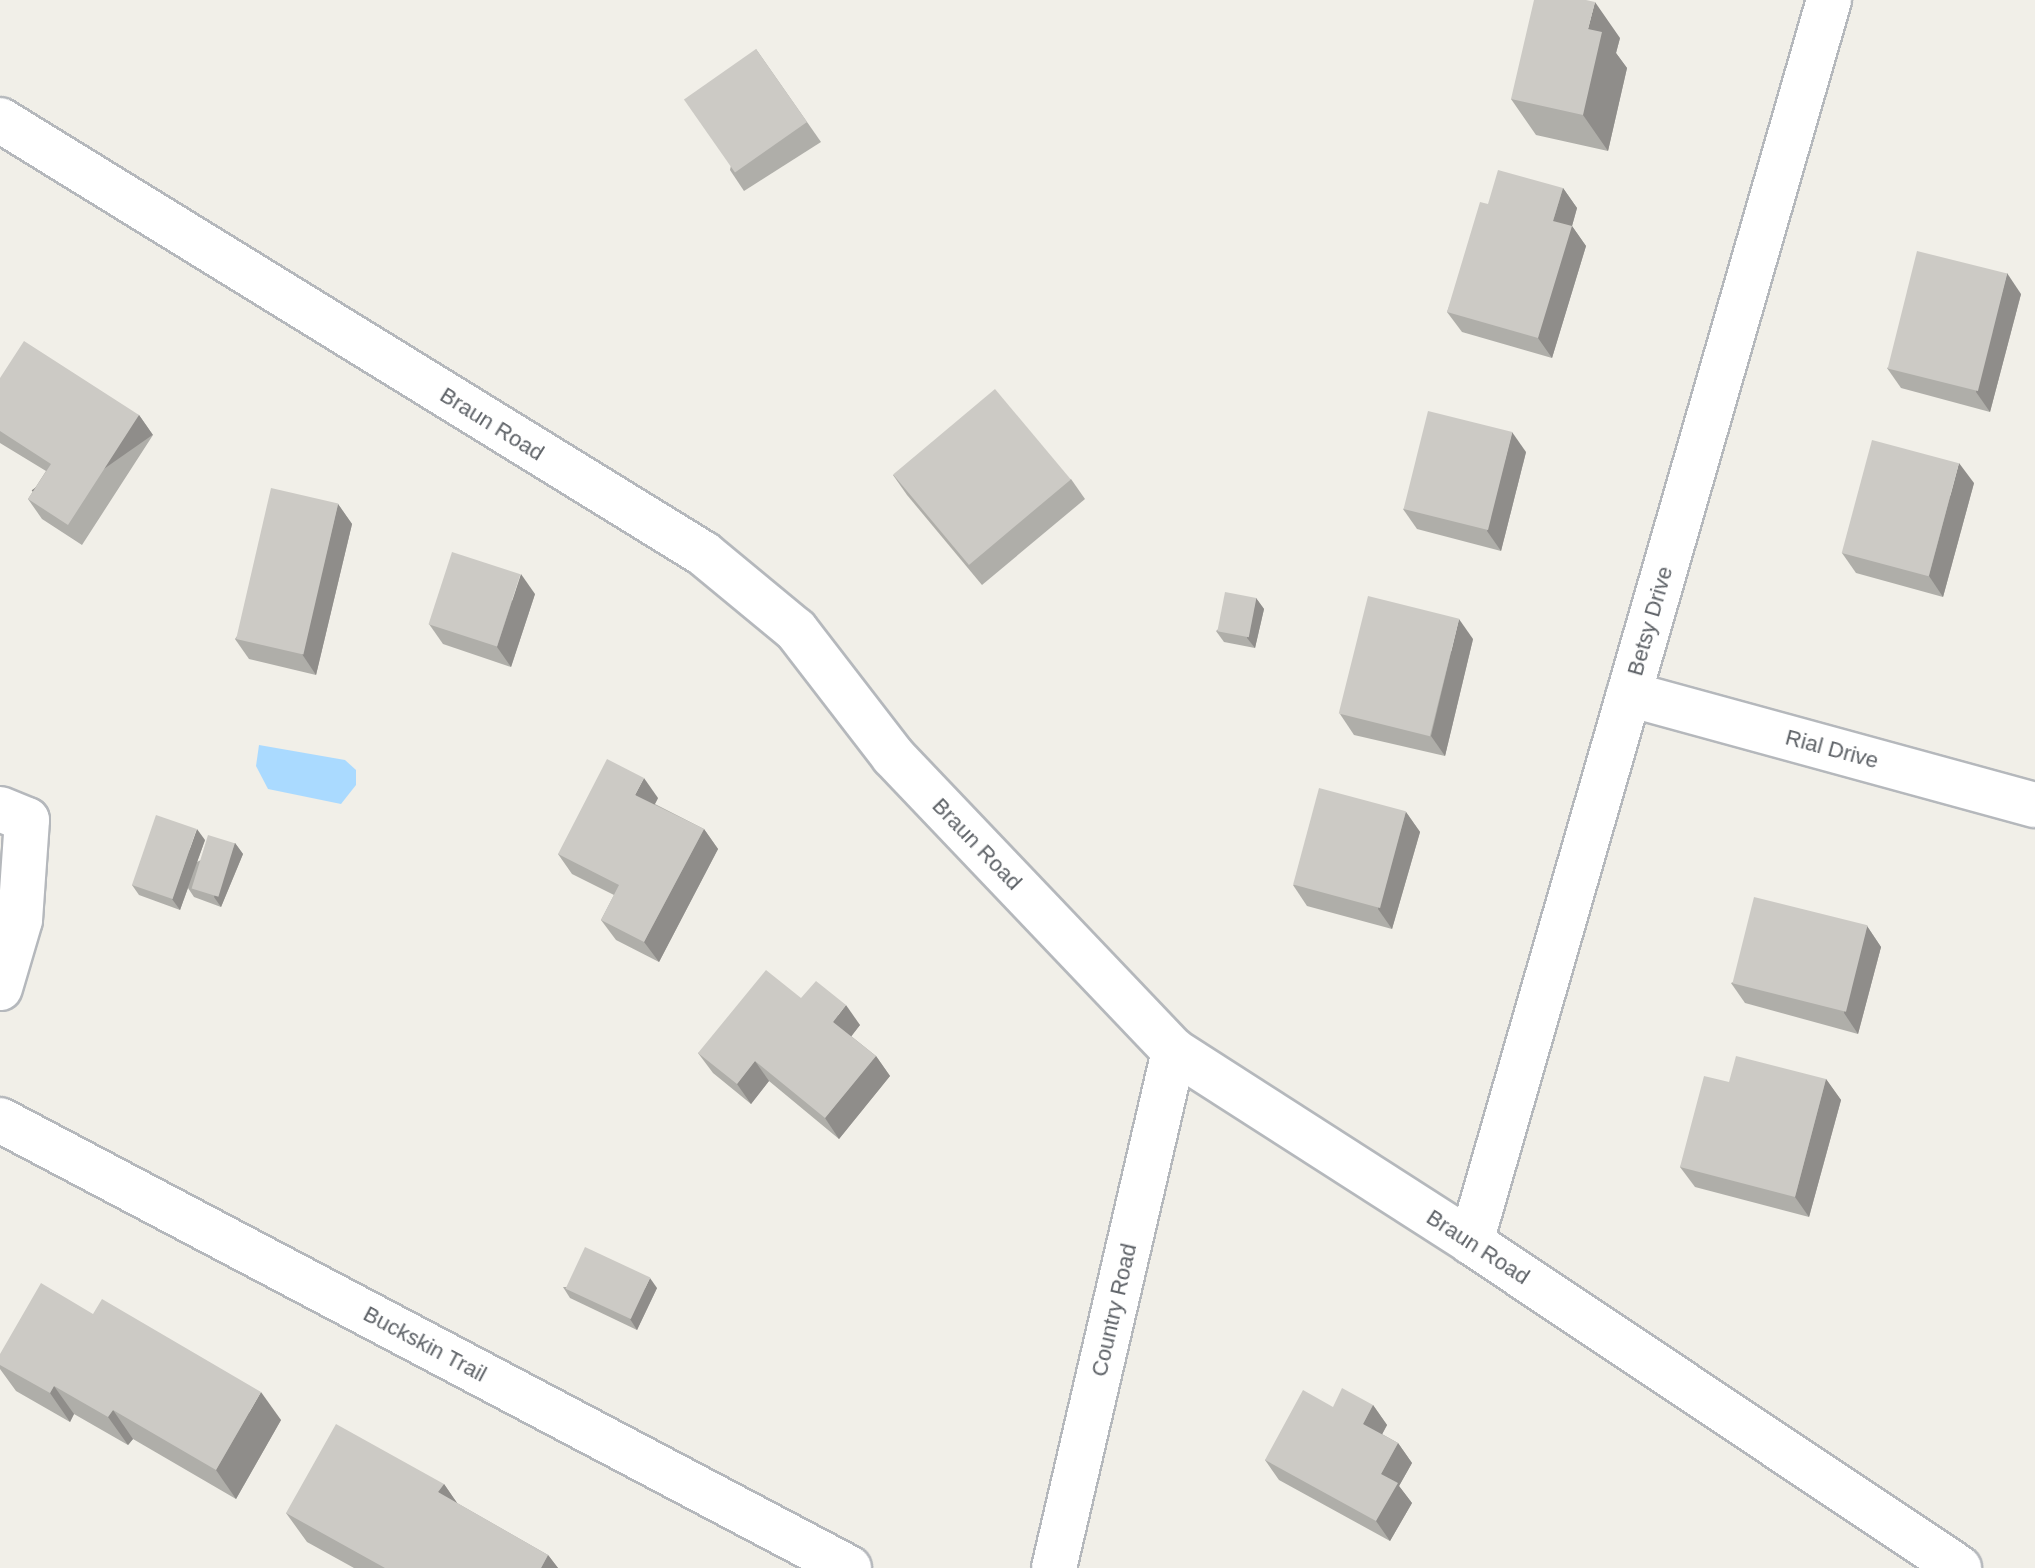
<!DOCTYPE html>
<style>
body{margin:0}
#map{position:relative;width:2035px;height:1568px;overflow:hidden;background:#f1efe8;font-family:Arial,sans-serif}
div>[style]{position:absolute}
.water>*{inset:0;background:#aadaff}
.roads{filter:drop-shadow(2px 0 #b5b8bc) drop-shadow(-2px 0 #b5b8bc) drop-shadow(0 2px #b5b8bc) drop-shadow(0 -2px #b5b8bc)}
.street>*{height:44px;margin:-22px;padding:0 22px;transform-origin:22px;border-radius:22px;background:#fff}
.secondary>*{height:44px;margin:-22px;padding:0 22px;transform-origin:22px;border-radius:22px;background:#fff}
.wall>*{inset:0;background:#afaea9}
.shaded-wall>*{inset:0;background:#8f8d8a;transform-origin:0 0}
.building>*{inset:0;background:#cccac5;transform-origin:0 0}
span{translate:-50% -50%;white-space:nowrap;text-align:center;line-height:1.15;-webkit-text-stroke:6px #fff;paint-order:stroke}
.street-label{font-size:22px;color:#5f6368}
</style>
<div id="map">
<div class="water">
<i style="clip-path:polygon(259px 745px,345px 760px,356px 770px,356px 785px,341px 804px,268px 789px,256px 766px)"></i>
</div>
<div class="roads">
<div class="street">
<i style="left:1629px;top:694px;width:421px;rotate:15.3deg"></i>
<i style="left:0;top:809px;width:29px;rotate:22deg"></i>
<i style="left:27px;top:820px;width:100px;rotate:94deg"></i>
<i style="left:20px;top:920px;width:71px;rotate:106.4deg"></i>
<i style="left:0;top:1120px;width:960px;rotate:27.82deg"></i>
<i style="left:1471px;top:1242px;width:1293px;rotate:-73.92deg"></i>
<i style="left:1054px;top:1568px;width:531px;rotate:-76.93deg"></i>
</div>
<div class="secondary">
<i style="left:0;top:120px;width:827px;rotate:31.65deg"></i>
<i style="left:704px;top:554px;width:119px;rotate:39.6deg"></i>
<i style="left:796px;top:630px;width:159px;rotate:52.4deg"></i>
<i style="left:893px;top:756px;width:407px;rotate:46.4deg"></i>
<i style="left:1174px;top:1051px;width:353px;rotate:32.7deg"></i>
<i style="left:1471px;top:1242px;width:587px;rotate:33.74deg"></i>
</div>
</div>
<div class="wall">
<i style="clip-path:polygon(1620px 38px,1616px 53px,1627px 68px,1608px 151px,1536px 135px,1511px 99px)"></i>
<i style="clip-path:polygon(756px 49px,821px 142px,744px 191px,730px 170px)"></i>
<i style="clip-path:polygon(1563px 188px,1577px 208px,1572px 226px,1586px 246px,1552px 358px,1462px 332px,1447px 312px,1488px 204px)"></i>
<i style="clip-path:polygon(2021px 294px,1990px 412px,1901px 388px,1887px 368px)"></i>
<i style="clip-path:polygon(0 378px,139px 415px,153px 435px,82px 545px,42px 519px,28px 499px,46px 471px,0 443px)"></i>
<i style="clip-path:polygon(1526px 452px,1501px 551px,1417px 529px,1403px 509px)"></i>
<i style="clip-path:polygon(893px 475px,1071px 479px,1085px 499px,982px 585px,907px 495px)"></i>
<i style="clip-path:polygon(1974px 483px,1943px 597px,1856px 573px,1842px 553px)"></i>
<i style="clip-path:polygon(338px 504px,352px 524px,316px 675px,249px 659px,235px 639px)"></i>
<i style="clip-path:polygon(535px 594px,511px 667px,443px 644px,429px 624px)"></i>
<i style="clip-path:polygon(1256px 598px,1264px 609px,1255px 648px,1224px 642px,1216px 631px)"></i>
<i style="clip-path:polygon(1473px 639px,1445px 756px,1354px 735px,1340px 714px)"></i>
<i style="clip-path:polygon(658px 798px,655px 804px,704px 829px,718px 849px,659px 962px,616px 940px,601px 920px,614px 895px,572px 874px,558px 854px)"></i>
<i style="clip-path:polygon(1406px 812px,1420px 832px,1392px 929px,1307px 906px,1293px 885px)"></i>
<i style="clip-path:polygon(205px 840px,197px 862px,235px 843px,243px 854px,221px 907px,194px 897px,188px 888px,180px 910px,139px 895px,132px 885px)"></i>
<i style="clip-path:polygon(1867px 926px,1881px 947px,1858px 1034px,1745px 1003px,1731px 983px)"></i>
<i style="clip-path:polygon(801px 998px,860px 1025px,851px 1036px,876px 1056px,890px 1076px,839px 1139px,769px 1081px,751px 1104px,713px 1073px,698px 1053px)"></i>
<i style="clip-path:polygon(1826px 1079px,1841px 1100px,1809px 1217px,1695px 1187px,1680px 1167px,1729px 1082px)"></i>
<i style="clip-path:polygon(563px 1287px,657px 1288px,637px 1330px,570px 1298px)"></i>
<i style="clip-path:polygon(0 1354px,281px 1420px,236px 1499px,133px 1439px,128px 1445px,74px 1414px,70px 1422px,16px 1391px,0 1369px)"></i>
<i style="clip-path:polygon(1373px 1405px,1387px 1425px,1382px 1434px,1398px 1443px,1412px 1463px,1399px 1486px,1412px 1503px,1390px 1541px,1279px 1480px,1265px 1460px,1333px 1407px)"></i>
<i style="clip-path:polygon(444px 1484px,457px 1503px,548px 1555px,558px 1568px,354px 1568px,307px 1542px,286px 1513px)"></i>
</div>
<div class="shaded-wall">
<i style="clip-path:polygon(1595px 2px,1620px 38px,1616px 53px,1627px 68px,1608px 151px,1583px 115px,1588px 29px)"></i>
<i style="clip-path:polygon(1563px 188px,1577px 208px,1572px 226px,1586px 246px,1552px 358px,1538px 338px,1553px 221px)"></i>
<i style="clip-path:polygon(2007px 273px,2021px 294px,1990px 412px,1976px 392px)"></i>
<i style="left:139px;top:415px;width:24px;height:131px;rotate:55deg"></i>
<i style="clip-path:polygon(1512px 432px,1526px 452px,1501px 551px,1487px 531px)"></i>
<i style="clip-path:polygon(1959px 463px,1974px 483px,1943px 597px,1929px 576px)"></i>
<i style="clip-path:polygon(338px 504px,352px 524px,316px 675px,302px 654px)"></i>
<i style="clip-path:polygon(521px 574px,535px 594px,511px 667px,497px 647px)"></i>
<i style="clip-path:polygon(1256px 598px,1264px 609px,1255px 648px,1247px 638px)"></i>
<i style="clip-path:polygon(1459px 619px,1473px 639px,1445px 756px,1431px 736px)"></i>
<i style="clip-path:polygon(644px 778px,658px 798px,649px 815px,635px 795px)"></i>
<i style="clip-path:polygon(1406px 812px,1420px 832px,1392px 929px,1378px 909px)"></i>
<i style="clip-path:polygon(197px 829px,205px 840px,180px 910px,172px 899px)"></i>
<i style="clip-path:polygon(704px 829px,718px 849px,659px 962px,644px 942px)"></i>
<i style="clip-path:polygon(235px 843px,243px 854px,221px 907px,214px 897px)"></i>
<i style="clip-path:polygon(1867px 926px,1881px 947px,1858px 1034px,1844px 1013px)"></i>
<i style="clip-path:polygon(846px 1005px,860px 1025px,847px 1042px,833px 1022px)"></i>
<i style="clip-path:polygon(876px 1056px,890px 1076px,839px 1139px,825px 1118px)"></i>
<i style="clip-path:polygon(755px 1061px,769px 1081px,751px 1104px,737px 1084px)"></i>
<i style="clip-path:polygon(1826px 1079px,1841px 1100px,1809px 1217px,1795px 1197px)"></i>
<i style="clip-path:polygon(650px 1278px,657px 1288px,637px 1330px,630px 1319px)"></i>
<i style="clip-path:polygon(54px 1386px,74px 1414px,70px 1422px,50px 1393px)"></i>
<i style="clip-path:polygon(261px 1392px,281px 1420px,236px 1499px,216px 1470px)"></i>
<i style="clip-path:polygon(1373px 1405px,1387px 1425px,1377px 1444px,1363px 1424px)"></i>
<i style="clip-path:polygon(113px 1410px,133px 1439px,128px 1445px,108px 1417px)"></i>
<i style="clip-path:polygon(1398px 1443px,1412px 1463px,1399px 1486px,1412px 1503px,1390px 1541px,1376px 1521px,1381px 1474px)"></i>
<i style="clip-path:polygon(444px 1484px,464px 1513px,438px 1492px)"></i>
<i style="clip-path:polygon(548px 1555px,558px 1568px,541px 1568px)"></i>
</div>
<div class="building">
<i style="clip-path:polygon(1534px 0,1586px 0,1595px 2px,1588px 29px,1602px 32px,1583px 115px,1511px 99px)"></i>
<i style="left:756px;top:49px;width:89px;height:88px;rotate:55deg"></i>
<i style="clip-path:polygon(1498px 170px,1563px 188px,1553px 221px,1572px 226px,1538px 338px,1447px 312px,1480px 202px,1488px 204px)"></i>
<i style="left:1917px;top:251px;width:93px;height:121px;rotate:14deg"></i>
<i style="clip-path:polygon(24px 341px,139px 415px,68px 525px,28px 499px,51px 464px,0 431px,0 378px)"></i>
<i style="left:995px;top:389px;width:118px;height:133px;rotate:50deg"></i>
<i style="left:1428px;top:411px;width:87px;height:101px;rotate:14deg"></i>
<i style="left:1872px;top:440px;width:90px;height:117px;rotate:15deg"></i>
<i style="left:271px;top:488px;width:69px;height:155px;rotate:13deg"></i>
<i style="left:452px;top:552px;width:72px;height:76px;rotate:18deg"></i>
<i style="left:1225px;top:592px;width:32px;height:40px;rotate:11deg"></i>
<i style="left:1368px;top:596px;width:94px;height:121px;rotate:14deg"></i>
<i style="clip-path:polygon(607px 759px,644px 778px,635px 795px,704px 829px,644px 942px,601px 920px,619px 885px,558px 854px)"></i>
<i style="left:1319px;top:788px;width:90px;height:100px;rotate:15deg"></i>
<i style="left:156px;top:815px;width:43px;height:74px;rotate:19deg"></i>
<i style="left:208px;top:835px;width:28px;height:56px;rotate:17deg"></i>
<i style="left:1754px;top:897px;width:117px;height:89px;rotate:14deg"></i>
<i style="clip-path:polygon(766px 970px,801px 998px,816px 981px,846px 1005px,833px 1022px,876px 1056px,825px 1118px,755px 1061px,737px 1084px,698px 1053px)"></i>
<i style="clip-path:polygon(1736px 1056px,1826px 1079px,1795px 1197px,1680px 1167px,1704px 1076px,1729px 1082px)"></i>
<i style="left:585px;top:1247px;width:72px;height:46px;rotate:25deg"></i>
<i style="clip-path:polygon(41px 1283px,93px 1314px,102px 1299px,261px 1392px,216px 1470px,113px 1410px,108px 1417px,54px 1386px,50px 1393px,0 1365px,0 1354px)"></i>
<i style="clip-path:polygon(1342px 1388px,1373px 1405px,1363px 1424px,1398px 1443px,1381px 1474px,1398px 1483px,1376px 1521px,1265px 1460px,1303px 1390px,1333px 1407px)"></i>
<i style="clip-path:polygon(336px 1424px,444px 1484px,438px 1492px,548px 1555px,541px 1568px,385px 1568px,286px 1513px)"></i>
</div>
<div class="street-label">
<span style="left:492px;top:424px;rotate:32deg">Braun Road</span>
<span style="left:1650px;top:621px;rotate:-74deg">Betsy Drive</span>
<span style="left:1832px;top:749px;rotate:15deg">Rial Drive</span>
<span style="left:977px;top:844px;rotate:46deg">Braun Road</span>
<span style="left:1478px;top:1247px;rotate:33deg">Braun Road</span>
<span style="left:1114px;top:1310px;rotate:-77deg">Country Road</span>
<span style="left:425px;top:1344px;rotate:28deg">Buckskin Trail</span>
</div>
</div>
